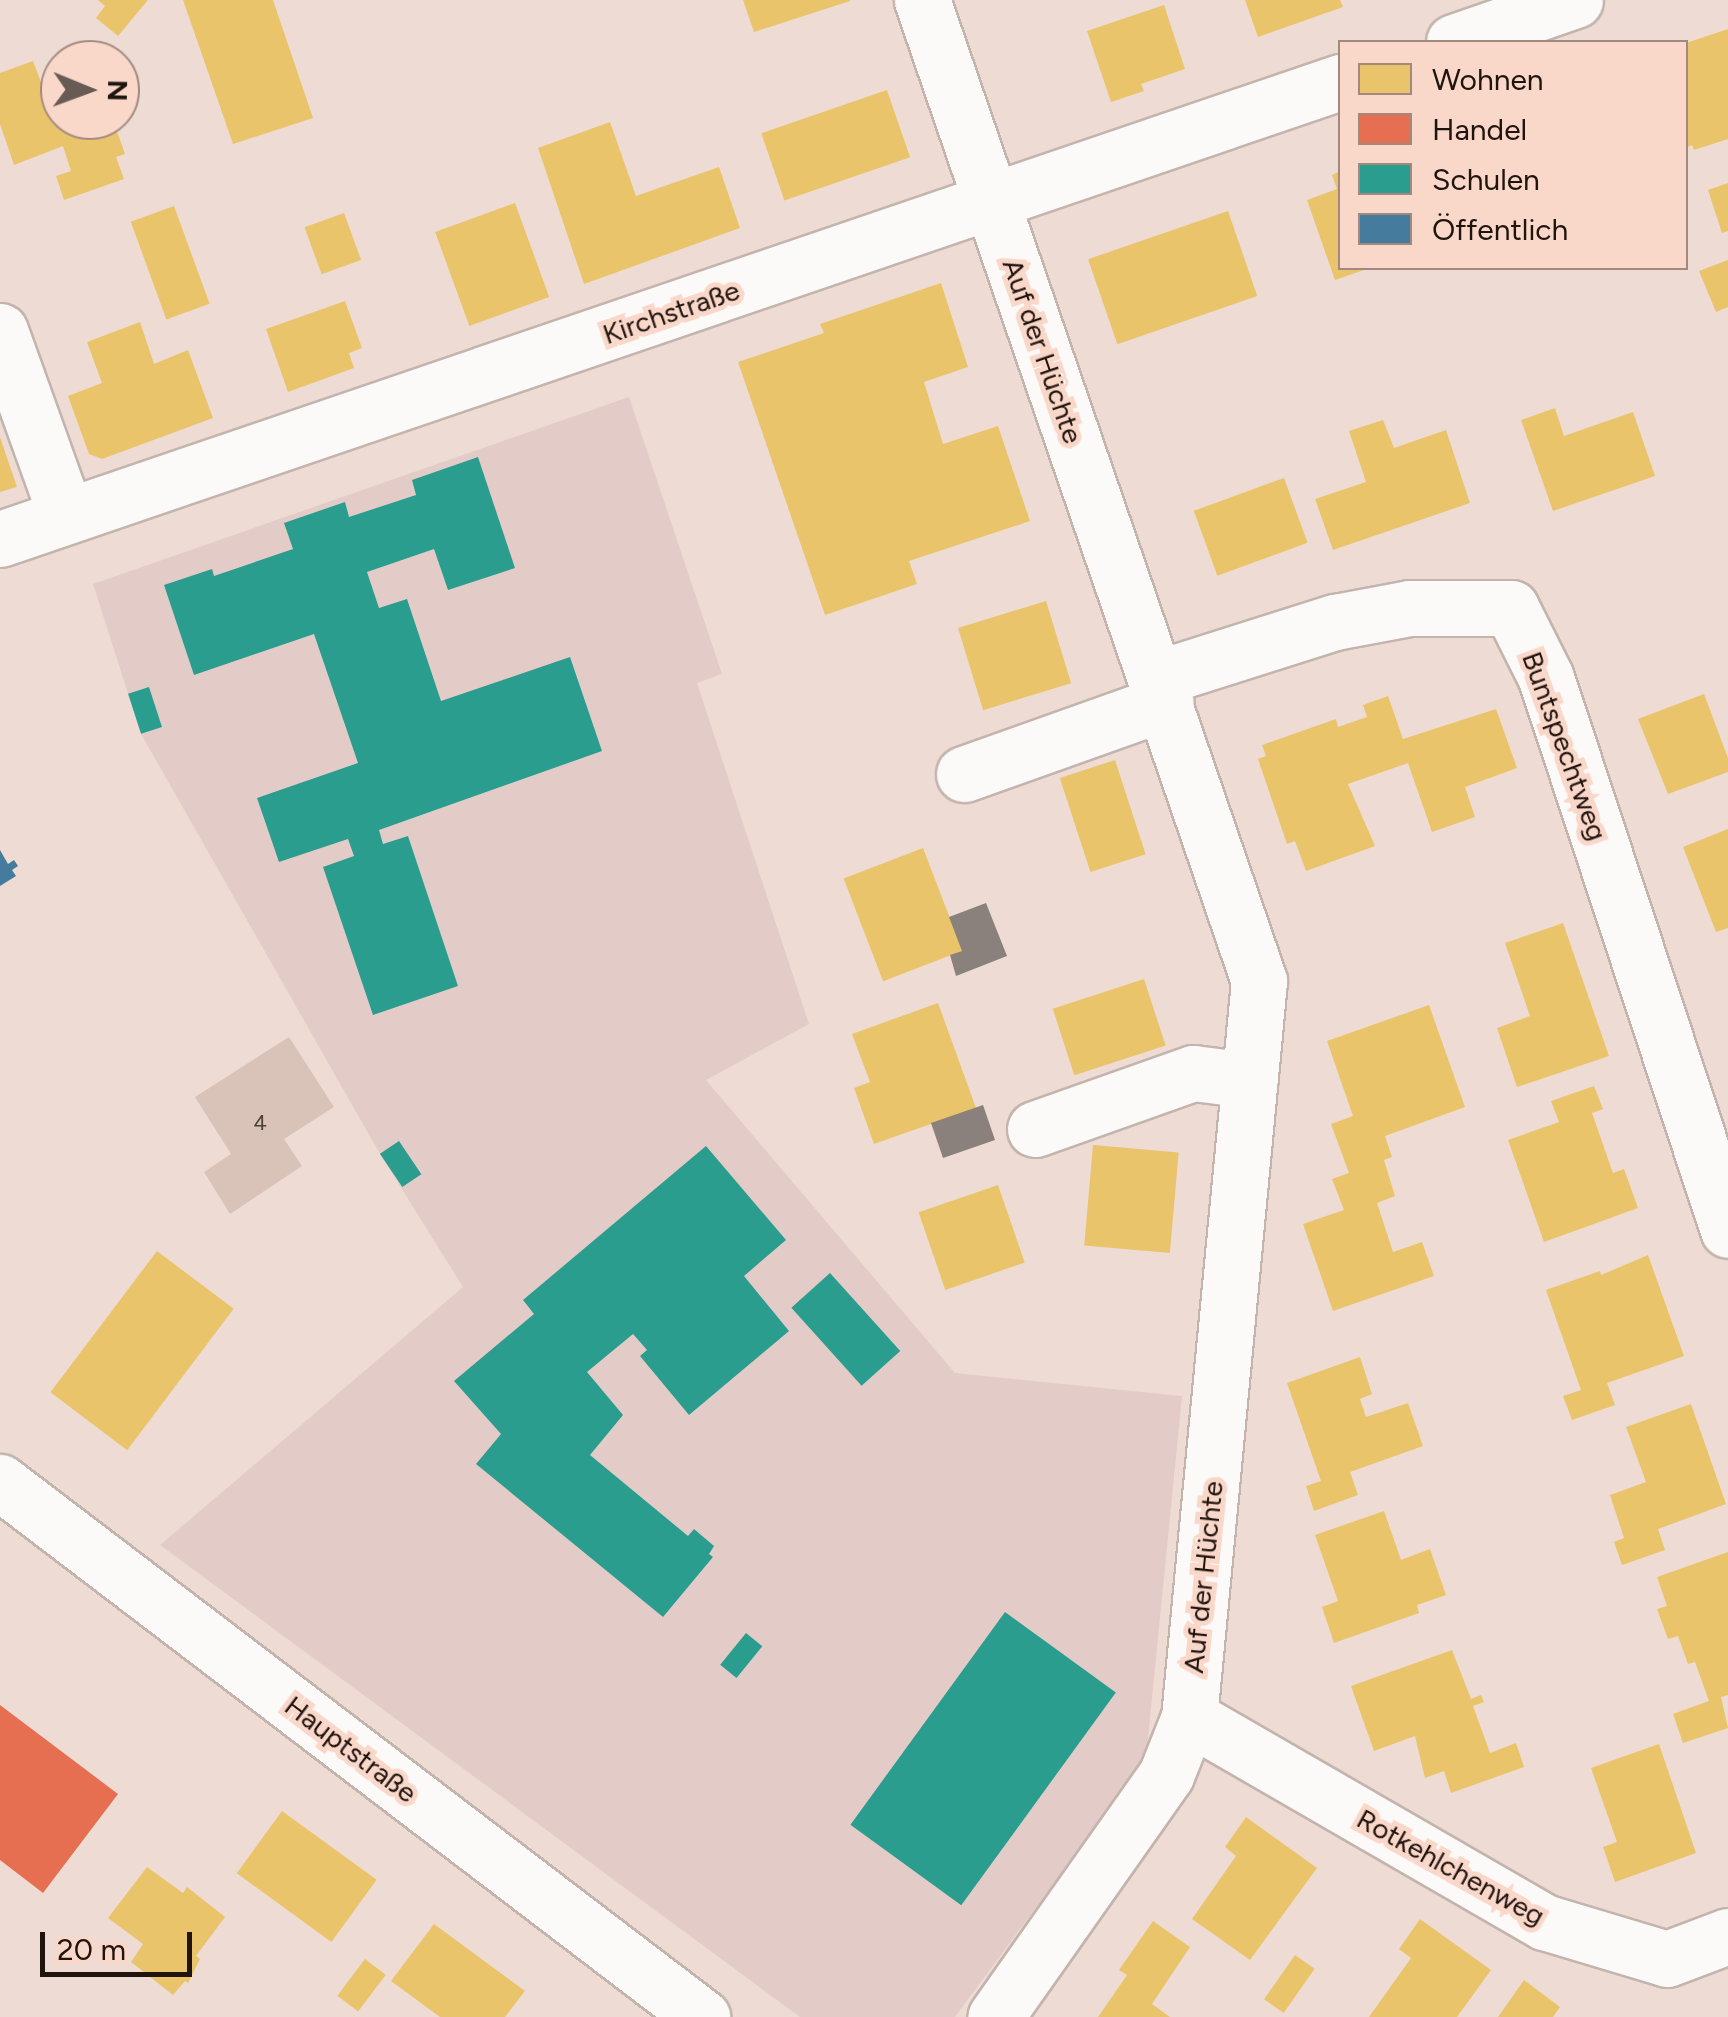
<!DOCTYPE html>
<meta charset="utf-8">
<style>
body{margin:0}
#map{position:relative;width:1728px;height:2017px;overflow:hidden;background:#eedcd4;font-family:Figtree,sans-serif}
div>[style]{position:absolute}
.education>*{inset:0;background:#e3ccc8}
.homes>*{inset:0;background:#e9c46a;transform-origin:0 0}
.shops>*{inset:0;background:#e76f51}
.schools>*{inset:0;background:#2a9d8f;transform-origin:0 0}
.public>*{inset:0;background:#457b9d}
.industry>*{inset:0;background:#8a817c;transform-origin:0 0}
.building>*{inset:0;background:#d9c3b9}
.roads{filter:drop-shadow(2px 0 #c3b4ae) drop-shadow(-2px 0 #c3b4ae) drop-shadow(0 2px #c3b4ae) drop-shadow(0 -2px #c3b4ae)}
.minor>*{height:55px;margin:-27.5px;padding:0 27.5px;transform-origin:27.5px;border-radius:27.5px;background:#fcfaf9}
span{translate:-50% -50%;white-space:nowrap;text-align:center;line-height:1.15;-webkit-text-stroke:10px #f9d7c9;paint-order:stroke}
.number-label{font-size:22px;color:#4e403a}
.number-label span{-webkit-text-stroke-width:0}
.street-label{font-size:28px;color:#20140f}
.legend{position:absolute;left:1338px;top:40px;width:350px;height:230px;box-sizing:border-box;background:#f9d7c9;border:2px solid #a2897f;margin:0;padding:12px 18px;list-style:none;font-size:30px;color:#20140f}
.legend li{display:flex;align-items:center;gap:20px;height:50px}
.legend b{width:50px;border:2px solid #a2897f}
.north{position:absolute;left:40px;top:40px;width:100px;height:100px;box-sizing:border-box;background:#f9d7c9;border:2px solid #a2897f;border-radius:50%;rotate:91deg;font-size:28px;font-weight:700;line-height:40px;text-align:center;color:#20140f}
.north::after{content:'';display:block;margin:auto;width:35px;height:45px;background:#685a54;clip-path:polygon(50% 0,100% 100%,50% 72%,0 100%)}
.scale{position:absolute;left:40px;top:1932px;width:152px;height:45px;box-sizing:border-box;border:5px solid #20140f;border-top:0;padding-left:12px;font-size:30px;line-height:35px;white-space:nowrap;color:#20140f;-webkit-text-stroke:8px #f9d7c9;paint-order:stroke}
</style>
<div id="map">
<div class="education">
<i style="clip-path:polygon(629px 397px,722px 674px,697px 683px,809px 1024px,706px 1080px,955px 1373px,1182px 1396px,1146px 1759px,955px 2017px,800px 2017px,160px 1545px,463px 1287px,380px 1154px,141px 734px,93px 584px)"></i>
</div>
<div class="homes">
<i style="clip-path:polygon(98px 0,148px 0,118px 36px,96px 18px,105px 6px)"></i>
<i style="clip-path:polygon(183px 0,273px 0,313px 118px,233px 144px)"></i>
<i style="clip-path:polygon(743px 0,850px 0,850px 1px,754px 32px)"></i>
<i style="clip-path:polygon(1245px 0,1340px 0,1343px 7px,1258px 37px)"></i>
<i style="clip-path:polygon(1164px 5px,1185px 69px,1141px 84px,1144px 91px,1111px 102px,1087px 31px)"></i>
<i style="clip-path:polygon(1728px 29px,1728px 139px,1694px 150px,1692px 145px,1686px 148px,1686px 43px)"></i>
<i style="clip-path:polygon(33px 61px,41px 82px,60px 76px,60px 120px,113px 120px,125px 154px,116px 157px,124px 179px,64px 200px,56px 176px,71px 171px,63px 146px,14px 165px,0 124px,0 73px)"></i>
<i style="left:887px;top:90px;width:71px;height:133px;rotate:71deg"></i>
<i style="clip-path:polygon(610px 122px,636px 196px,719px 167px,740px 228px,584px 284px,538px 148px)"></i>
<i style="clip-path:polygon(1340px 171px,1340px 268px,1370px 268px,1335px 280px,1307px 200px,1337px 189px,1332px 175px)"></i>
<i style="clip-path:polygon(1728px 183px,1728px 231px,1722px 233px,1708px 190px)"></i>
<i style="left:515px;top:203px;width:100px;height:85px;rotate:70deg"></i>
<i style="left:174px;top:206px;width:104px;height:46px;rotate:70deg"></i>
<i style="left:1228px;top:211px;width:90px;height:148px;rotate:71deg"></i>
<i style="left:344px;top:213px;width:50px;height:42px;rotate:70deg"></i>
<i style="clip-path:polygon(1728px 260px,1728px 307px,1716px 312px,1699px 271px)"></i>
<i style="clip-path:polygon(941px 283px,968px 367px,924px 382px,943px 444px,998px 426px,1030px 521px,909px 561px,917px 584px,825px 615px,738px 362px,824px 333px,820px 324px)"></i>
<i style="clip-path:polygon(345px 301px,362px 348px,349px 353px,354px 368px,288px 392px,266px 329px)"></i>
<i style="clip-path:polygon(140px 322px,154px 364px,188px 350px,213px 418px,102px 459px,89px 454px,68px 396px,102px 383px,87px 342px)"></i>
<i style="clip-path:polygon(1555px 408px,1564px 436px,1633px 412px,1655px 476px,1553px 511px,1521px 420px)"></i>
<i style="clip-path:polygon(1383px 420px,1394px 448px,1446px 430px,1470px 503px,1333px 550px,1315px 499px,1366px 482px,1349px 431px)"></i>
<i style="clip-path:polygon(0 437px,17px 487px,0 492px)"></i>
<i style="left:1284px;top:478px;width:69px;height:96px;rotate:70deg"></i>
<i style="left:1046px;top:601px;width:86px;height:92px;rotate:73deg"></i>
<i style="clip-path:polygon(1704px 694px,1728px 758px,1728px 772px,1668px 794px,1638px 719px)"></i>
<i style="clip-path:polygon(1388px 696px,1403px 739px,1496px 709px,1517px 768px,1465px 787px,1475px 817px,1432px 832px,1408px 763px,1348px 784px,1375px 846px,1306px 871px,1295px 841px,1287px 844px,1258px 759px,1266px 756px,1262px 745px,1336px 719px,1338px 727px,1367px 717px,1363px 705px)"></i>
<i style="left:1115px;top:760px;width:99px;height:58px;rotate:72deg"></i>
<i style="clip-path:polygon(1728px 829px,1728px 928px,1716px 932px,1683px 847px)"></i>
<i style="left:923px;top:848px;width:110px;height:85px;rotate:69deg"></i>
<i style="clip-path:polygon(1563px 923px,1609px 1056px,1517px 1087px,1497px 1028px,1530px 1016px,1505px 943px)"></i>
<i style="left:1144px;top:979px;width:70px;height:96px;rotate:72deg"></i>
<i style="clip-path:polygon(938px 1003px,976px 1108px,874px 1144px,854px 1088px,870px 1082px,852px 1034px)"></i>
<i style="clip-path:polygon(1429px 1005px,1465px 1107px,1385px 1136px,1392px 1157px,1384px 1160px,1395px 1196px,1377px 1203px,1393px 1252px,1422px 1242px,1434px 1276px,1333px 1311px,1303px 1224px,1344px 1210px,1332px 1179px,1349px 1173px,1331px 1124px,1353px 1116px,1327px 1041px)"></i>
<i style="clip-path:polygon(1594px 1086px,1603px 1109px,1592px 1113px,1613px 1173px,1624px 1169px,1638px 1208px,1544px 1242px,1508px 1140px,1559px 1122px,1551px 1101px)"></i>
<i style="left:1093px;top:1145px;width:86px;height:101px;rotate:5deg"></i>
<i style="left:998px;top:1185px;width:82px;height:84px;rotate:71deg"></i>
<i style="left:157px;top:1251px;width:96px;height:177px;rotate:37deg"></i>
<i style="clip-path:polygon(1648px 1255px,1684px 1356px,1607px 1383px,1615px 1405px,1572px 1420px,1563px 1396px,1581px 1390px,1546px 1290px,1600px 1271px,1601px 1275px)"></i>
<i style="clip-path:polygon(1360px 1357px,1372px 1394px,1360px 1399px,1366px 1417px,1408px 1403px,1423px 1446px,1350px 1472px,1358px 1495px,1314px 1511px,1306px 1486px,1321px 1481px,1287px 1383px)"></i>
<i style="clip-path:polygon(1691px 1404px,1726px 1504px,1658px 1529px,1665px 1550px,1622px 1565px,1614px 1542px,1624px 1538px,1610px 1495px,1646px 1482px,1626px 1427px)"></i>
<i style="clip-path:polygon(1384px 1511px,1401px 1560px,1430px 1549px,1446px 1595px,1417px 1605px,1419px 1613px,1334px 1643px,1322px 1607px,1338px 1601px,1315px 1535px)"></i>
<i style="clip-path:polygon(1728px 1552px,1728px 1695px,1721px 1697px,1728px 1728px,1683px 1743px,1673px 1714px,1709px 1701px,1695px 1662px,1688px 1664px,1678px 1636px,1668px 1639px,1657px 1609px,1667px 1606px,1657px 1577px)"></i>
<i style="clip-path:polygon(1452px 1650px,1471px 1699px,1481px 1695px,1484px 1702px,1473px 1706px,1490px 1753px,1516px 1743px,1524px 1767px,1451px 1793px,1444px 1771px,1425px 1778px,1415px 1736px,1374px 1751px,1351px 1686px)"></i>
<i style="clip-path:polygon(1659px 1744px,1696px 1853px,1615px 1882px,1603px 1847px,1617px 1842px,1591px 1768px)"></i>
<i style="left:282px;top:1811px;width:117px;height:77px;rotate:36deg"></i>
<i style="clip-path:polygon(1246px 1817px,1317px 1868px,1250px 1960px,1192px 1919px,1236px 1856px,1225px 1847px)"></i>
<i style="clip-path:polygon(147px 1867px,183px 1893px,187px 1887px,225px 1917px,196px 1956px,200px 1959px,188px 1983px,185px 1981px,173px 1995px,131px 1962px,143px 1944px,108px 1918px)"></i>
<i style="clip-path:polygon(1420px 1919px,1491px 1970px,1457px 2017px,1369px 2017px,1411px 1958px,1399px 1949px)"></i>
<i style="clip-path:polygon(1153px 1921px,1190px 1947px,1152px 2004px,1170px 2017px,1098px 2017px,1127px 1975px,1119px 1970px)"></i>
<i style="clip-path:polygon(434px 1924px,525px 1991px,505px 2017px,440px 2017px,391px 1981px)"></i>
<i style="left:1295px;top:1955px;width:24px;height:54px;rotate:35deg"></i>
<i style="left:365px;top:1959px;width:26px;height:46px;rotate:37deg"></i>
<i style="clip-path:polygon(1524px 1980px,1560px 2007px,1553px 2017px,1498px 2017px)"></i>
</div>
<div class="shops">
<i style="clip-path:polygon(0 1705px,118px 1794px,43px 1893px,0 1860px)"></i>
</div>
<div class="schools">
<i style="clip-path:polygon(478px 457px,515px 568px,448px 590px,434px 549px,367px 572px,379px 608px,407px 599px,441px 701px,570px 657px,602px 751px,379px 830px,383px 844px,408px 836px,458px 986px,373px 1015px,323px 867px,354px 856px,348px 839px,279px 862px,257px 798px,358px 763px,314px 634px,194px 675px,164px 585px,212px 569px,214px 576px,293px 549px,284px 523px,345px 502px,349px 517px,416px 495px,412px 480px)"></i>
<i style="left:149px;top:687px;width:42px;height:22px;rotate:72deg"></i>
<i style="left:399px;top:1141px;width:40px;height:23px;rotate:56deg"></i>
<i style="clip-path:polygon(706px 1146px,786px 1240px,744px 1276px,789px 1331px,689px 1415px,640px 1356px,647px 1350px,633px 1334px,587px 1372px,623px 1415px,590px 1455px,688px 1536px,694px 1529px,714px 1546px,709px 1554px,713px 1557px,663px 1617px,476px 1464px,501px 1434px,454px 1381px,534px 1314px,523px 1300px)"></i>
<i style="left:830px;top:1273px;width:105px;height:52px;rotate:48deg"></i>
<i style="left:1005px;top:1612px;width:137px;height:263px;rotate:36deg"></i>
<i style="left:746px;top:1633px;width:21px;height:41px;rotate:39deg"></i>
</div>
<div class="public">
<i style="clip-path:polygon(0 850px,8px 864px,14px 860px,18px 866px,12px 870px,16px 876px,0 886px)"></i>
</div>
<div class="industry">
<i style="clip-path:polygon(986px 903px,1007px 956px,956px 976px,950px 955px,962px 951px,949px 917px)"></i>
<i style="left:983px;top:1105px;width:37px;height:55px;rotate:71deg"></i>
</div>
<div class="building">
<i style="clip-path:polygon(289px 1037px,334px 1107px,284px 1139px,302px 1166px,230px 1214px,204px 1172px,231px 1154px,195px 1097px)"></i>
</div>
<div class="roads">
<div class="minor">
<i style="left:922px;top:0;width:1037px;rotate:71.04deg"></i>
<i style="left:1259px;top:981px;width:739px;rotate:95.43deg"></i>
<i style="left:1189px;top:1717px;width:62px;rotate:111.6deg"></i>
<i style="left:1166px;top:1775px;width:296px;rotate:125.2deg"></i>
<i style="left:1454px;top:42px;width:128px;rotate:-19.1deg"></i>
<i style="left:0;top:331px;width:195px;rotate:70.3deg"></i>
<i style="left:0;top:539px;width:1416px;rotate:-18.83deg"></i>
<i style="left:1158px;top:678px;width:186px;rotate:-17.6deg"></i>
<i style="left:1335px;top:622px;width:76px;rotate:-10.6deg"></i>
<i style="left:1410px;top:608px;width:101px"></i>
<i style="left:1511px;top:608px;width:78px;rotate:63.4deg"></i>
<i style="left:1546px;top:678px;width:581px;rotate:71.75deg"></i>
<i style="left:964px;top:774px;width:214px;rotate:-19.6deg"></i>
<i style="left:1035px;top:1129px;width:168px;rotate:-19.5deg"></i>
<i style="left:1193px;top:1073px;width:57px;rotate:7deg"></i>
<i style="left:0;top:1482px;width:883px;rotate:37.31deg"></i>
<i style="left:1189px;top:1717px;width:410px;rotate:30deg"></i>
<i style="left:1544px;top:1922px;width:128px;rotate:16.7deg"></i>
<i style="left:1667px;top:1959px;width:65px;rotate:-20.7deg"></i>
</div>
</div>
<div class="number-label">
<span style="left:260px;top:1123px">4</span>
</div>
<div class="street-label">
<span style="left:671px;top:312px;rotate:-19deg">Kirchstraße</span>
<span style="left:1043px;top:351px;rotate:71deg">Auf der Hüchte</span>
<span style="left:1565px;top:746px;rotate:70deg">Buntspechtweg</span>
<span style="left:1203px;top:1577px;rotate:-84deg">Auf der Hüchte</span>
<span style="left:351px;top:1749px;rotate:37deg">Hauptstraße</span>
<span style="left:1451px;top:1867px;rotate:29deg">Rotkehlchenweg</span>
</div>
<ul class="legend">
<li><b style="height:28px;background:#e9c46a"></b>Wohnen</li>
<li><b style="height:28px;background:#e76f51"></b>Handel</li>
<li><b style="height:28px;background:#2a9d8f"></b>Schulen</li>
<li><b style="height:28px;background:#457b9d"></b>Öffentlich</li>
</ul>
<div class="north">N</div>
<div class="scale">20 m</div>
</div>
